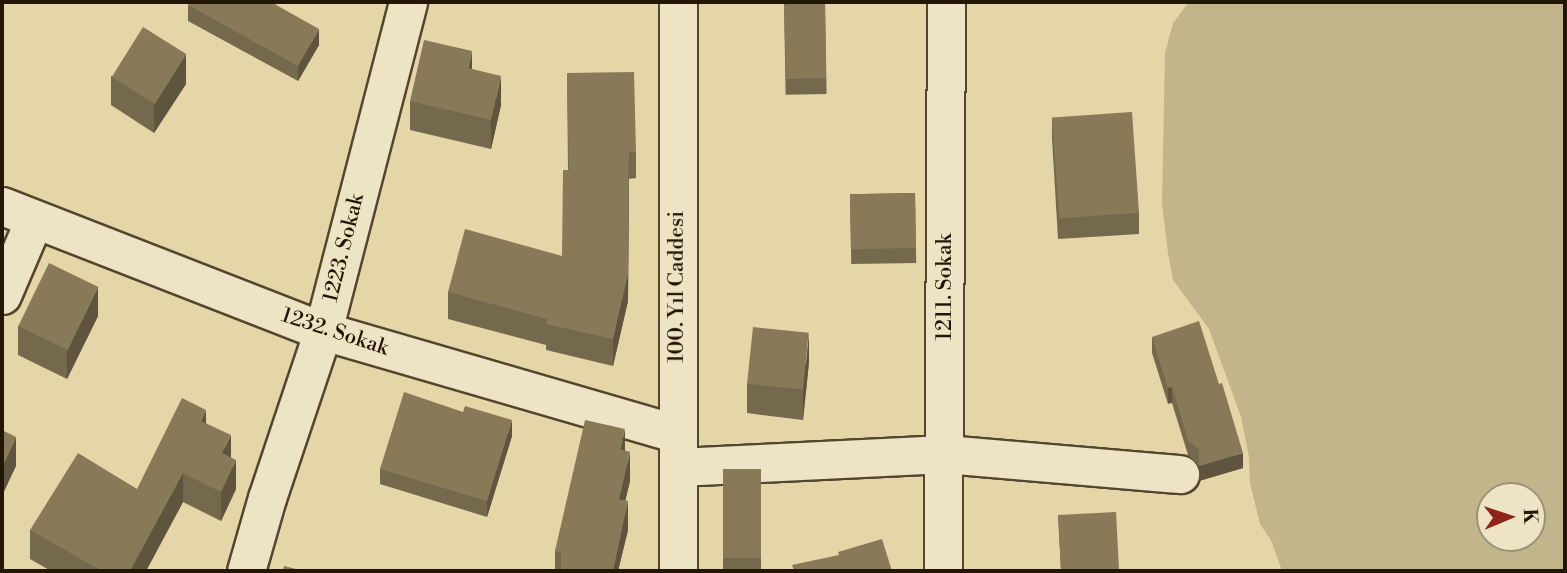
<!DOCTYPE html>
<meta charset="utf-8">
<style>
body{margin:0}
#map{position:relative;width:1567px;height:573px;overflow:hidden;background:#e4d6a6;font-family:"Libre Bodoni",serif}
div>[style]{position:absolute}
.green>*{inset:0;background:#c3b58b}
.roads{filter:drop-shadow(2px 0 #54462e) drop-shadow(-2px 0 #54462e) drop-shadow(0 2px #54462e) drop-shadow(0 -2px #54462e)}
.minor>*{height:37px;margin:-18.5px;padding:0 18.5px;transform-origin:18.5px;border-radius:18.5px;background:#ede4c5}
.wall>*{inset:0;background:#75694d;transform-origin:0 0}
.shaded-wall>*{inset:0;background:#5f553e;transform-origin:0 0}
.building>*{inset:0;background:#887a59;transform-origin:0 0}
span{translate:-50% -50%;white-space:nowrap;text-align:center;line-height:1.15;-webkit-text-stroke:7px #ede4c5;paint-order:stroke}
.street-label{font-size:21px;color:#241606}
.frame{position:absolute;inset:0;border:4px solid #241606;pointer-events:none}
.north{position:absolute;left:1476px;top:482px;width:70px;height:70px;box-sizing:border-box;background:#ede4c5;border:2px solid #9d9279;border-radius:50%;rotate:88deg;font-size:19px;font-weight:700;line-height:28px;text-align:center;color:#241606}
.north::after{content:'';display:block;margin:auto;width:24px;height:32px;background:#8f2418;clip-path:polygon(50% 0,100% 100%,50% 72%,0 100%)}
</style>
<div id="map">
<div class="green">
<i style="clip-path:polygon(evenodd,1189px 2px,1565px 2px,1565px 571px,1282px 571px,1271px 540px,1260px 524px,1250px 483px,1249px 457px,1241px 417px,1209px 329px,1173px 280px,1168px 253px,1162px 203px,1165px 53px,1173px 23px,1189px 2px,1490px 496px,1532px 496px,1532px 538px,1490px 538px,1490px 496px)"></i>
</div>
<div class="roads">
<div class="minor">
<i style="left:2px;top:206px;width:344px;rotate:21.3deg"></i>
<i style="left:323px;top:331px;width:369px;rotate:16.2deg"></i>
<i style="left:2px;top:295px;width:82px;rotate:-66.9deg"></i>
<i style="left:678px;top:467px;width:267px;rotate:-2.8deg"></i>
<i style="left:945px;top:454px;width:236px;rotate:4.9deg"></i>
<i style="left:246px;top:571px;width:76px;rotate:-74deg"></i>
<i style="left:267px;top:498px;width:176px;rotate:-71.5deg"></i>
<i style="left:323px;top:331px;width:340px;rotate:-75.5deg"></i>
<i style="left:678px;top:571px;width:569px;rotate:-90deg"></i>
<i style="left:943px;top:571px;width:569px;rotate:-89.7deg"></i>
</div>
</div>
<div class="wall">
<i style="left:825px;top:2px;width:92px;height:41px;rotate:89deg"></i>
<i style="clip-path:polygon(188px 5px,319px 45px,298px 81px,188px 21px)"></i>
<i style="clip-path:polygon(472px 69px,501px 105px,491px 149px,410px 130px,410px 101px)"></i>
<i style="clip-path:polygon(567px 73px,636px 152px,636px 178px,629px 179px,628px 301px,613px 366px,546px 350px,546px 345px,448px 319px,448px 292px,562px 256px,568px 170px)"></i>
<i style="clip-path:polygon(111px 76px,186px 84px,154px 133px,111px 105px)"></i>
<i style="clip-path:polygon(1052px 118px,1139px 213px,1139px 234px,1058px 239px,1052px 139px)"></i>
<i style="left:915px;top:193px;width:70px;height:65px;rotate:89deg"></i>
<i style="clip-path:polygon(98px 316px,67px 379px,18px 355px,18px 326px)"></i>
<i style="clip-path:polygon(1152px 337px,1243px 468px,1199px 481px,1199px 466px,1188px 455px,1172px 403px,1168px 404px,1152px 353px)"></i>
<i style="clip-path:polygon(809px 362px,803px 420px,747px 413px,747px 384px)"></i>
<i style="clip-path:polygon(463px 412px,512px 436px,487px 517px,380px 484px,380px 469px)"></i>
<i style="clip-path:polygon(206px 423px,231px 457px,236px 489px,221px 521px,183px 502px,146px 571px,51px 571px,30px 559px,30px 530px,137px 489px)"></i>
<i style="clip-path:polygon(625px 450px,630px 481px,625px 500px,628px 530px,618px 571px,555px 571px,555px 551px)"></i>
<i style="left:723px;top:469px;width:38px;height:102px"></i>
<i style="clip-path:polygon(1058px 515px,1119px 571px,1061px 571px)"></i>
</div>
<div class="shaded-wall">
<i style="clip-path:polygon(319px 29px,319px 45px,298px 81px,298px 66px)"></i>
<i style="clip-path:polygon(472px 51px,472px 80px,468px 68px)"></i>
<i style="clip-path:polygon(186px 54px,186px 84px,154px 133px,154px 103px)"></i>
<i style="clip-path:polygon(501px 76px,501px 105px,491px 149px,491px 120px)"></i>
<i style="clip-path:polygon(629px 152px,628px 301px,613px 366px,613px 339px)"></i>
<i style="clip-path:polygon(98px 287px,98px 316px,67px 379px,67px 350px)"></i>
<i style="clip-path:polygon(809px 333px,809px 362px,803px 420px,803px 391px)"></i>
<i style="left:1172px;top:387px;width:16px;height:4px;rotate:90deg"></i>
<i style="clip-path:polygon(206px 410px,206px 439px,201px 421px)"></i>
<i style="clip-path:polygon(512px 420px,512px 436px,487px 517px,487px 501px)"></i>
<i style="clip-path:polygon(625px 429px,625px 458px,620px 449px)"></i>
<i style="clip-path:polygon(231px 435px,231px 465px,222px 453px)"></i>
<i style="clip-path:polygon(16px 437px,16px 466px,2px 496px,2px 467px)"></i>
<i style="clip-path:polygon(630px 452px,630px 481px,619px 528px,619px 499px)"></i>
<i style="clip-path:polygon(1243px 453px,1243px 468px,1199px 481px,1199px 466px)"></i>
<i style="clip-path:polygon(236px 460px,236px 489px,221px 521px,221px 492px)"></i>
<i style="clip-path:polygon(183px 473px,183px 502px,146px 571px,130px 571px)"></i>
<i style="clip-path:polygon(628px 501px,628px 530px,618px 571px,612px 571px)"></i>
</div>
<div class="building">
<i style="clip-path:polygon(190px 2px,271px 2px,319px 29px,298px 66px,188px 5px)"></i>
<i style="clip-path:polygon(789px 2px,825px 2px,826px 78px,786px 79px,784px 5px,789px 5px)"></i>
<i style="left:143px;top:27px;width:51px;height:59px;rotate:32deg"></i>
<i style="clip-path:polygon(424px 40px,472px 51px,468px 68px,501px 76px,491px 120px,410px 101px)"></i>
<i style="clip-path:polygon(634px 72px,636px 152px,629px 152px,628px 274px,613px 339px,546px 324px,547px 319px,448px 292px,465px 229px,562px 256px,563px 170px,569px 170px,567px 73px)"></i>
<i style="left:1132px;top:112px;width:101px;height:80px;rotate:86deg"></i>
<i style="left:915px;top:193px;width:55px;height:65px;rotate:89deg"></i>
<i style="left:49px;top:263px;width:55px;height:70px;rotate:26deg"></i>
<i style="clip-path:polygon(1199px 321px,1219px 384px,1222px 383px,1243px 453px,1199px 466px,1199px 450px,1188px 440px,1172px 387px,1168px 388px,1152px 337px)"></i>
<i style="left:753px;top:327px;width:56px;height:57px;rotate:6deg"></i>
<i style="clip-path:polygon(404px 392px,463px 412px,465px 406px,512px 420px,487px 501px,380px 469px)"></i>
<i style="clip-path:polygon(182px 398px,206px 410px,201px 421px,231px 435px,222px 453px,236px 460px,221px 492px,183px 473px,130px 571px,102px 571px,30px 530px,78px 453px,137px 489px)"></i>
<i style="clip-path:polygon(585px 420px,625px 429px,620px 449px,630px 452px,619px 499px,628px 501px,613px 571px,561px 571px,561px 553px,555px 551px)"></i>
<i style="clip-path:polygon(2px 430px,16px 437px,2px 467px)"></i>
<i style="left:723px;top:469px;width:38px;height:89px"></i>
<i style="left:1116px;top:512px;width:59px;height:58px;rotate:87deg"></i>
<i style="clip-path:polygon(882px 539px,892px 571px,794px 571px,792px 565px,839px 555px,838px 552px)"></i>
<i style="clip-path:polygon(284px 566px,304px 571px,283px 571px)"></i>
</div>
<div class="street-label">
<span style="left:344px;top:248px;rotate:-76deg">1223. Sokak</span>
<span style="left:677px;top:287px;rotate:-90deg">100. Yıl Caddesi</span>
<span style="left:945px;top:287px;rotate:-90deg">1211. Sokak</span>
<span style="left:335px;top:332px;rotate:18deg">1232. Sokak</span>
</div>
<div class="frame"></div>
<div class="north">K</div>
</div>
